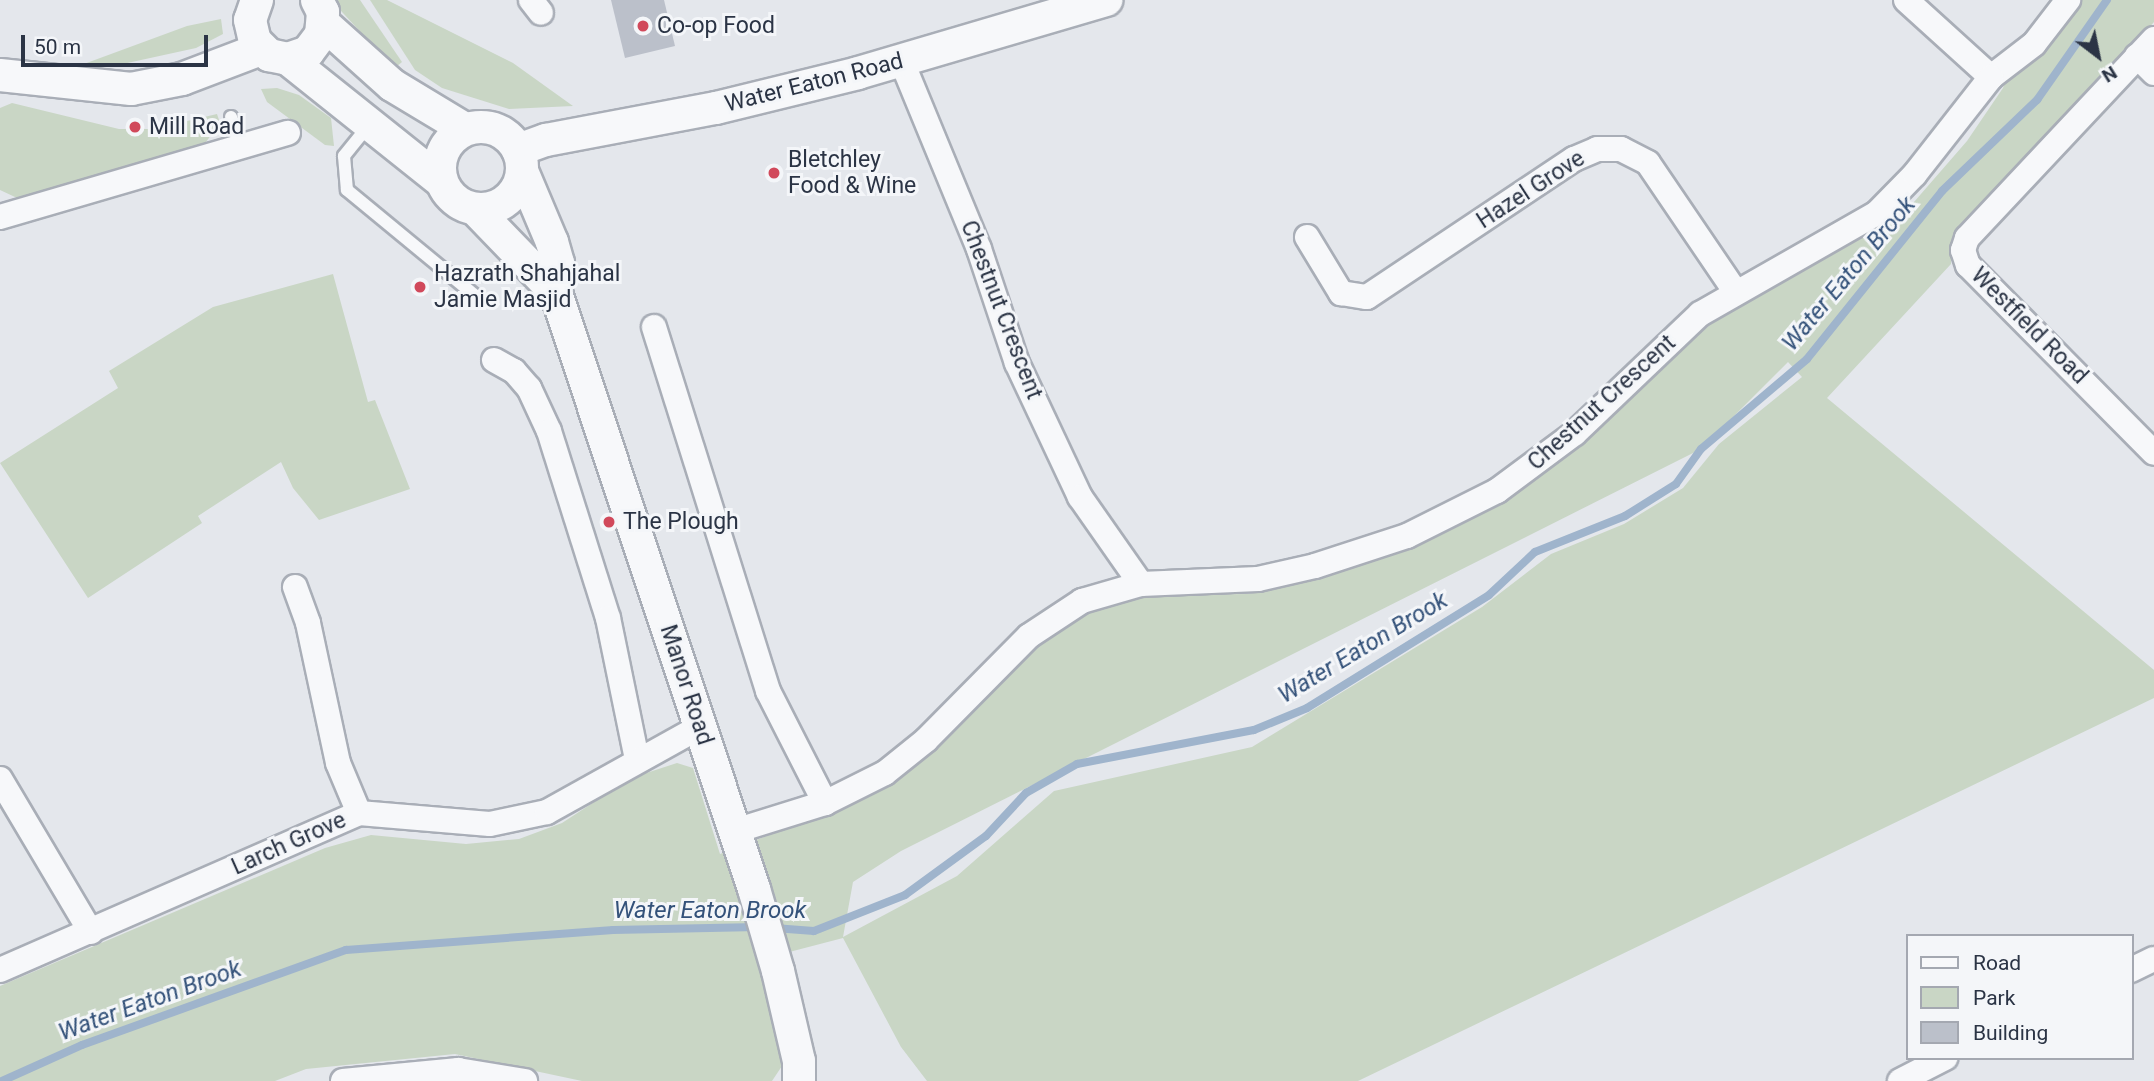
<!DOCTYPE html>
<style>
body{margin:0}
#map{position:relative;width:2154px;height:1081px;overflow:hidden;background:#e4e7ec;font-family:Roboto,sans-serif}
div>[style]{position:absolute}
.green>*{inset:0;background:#c9d6c5}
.stream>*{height:8px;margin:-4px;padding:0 4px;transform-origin:4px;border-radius:4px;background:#9fb4cc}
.building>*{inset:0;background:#bbc0ca}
.roads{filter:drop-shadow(2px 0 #a9aeb7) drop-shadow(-2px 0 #a9aeb7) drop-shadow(0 2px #a9aeb7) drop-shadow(0 -2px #a9aeb7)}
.service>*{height:12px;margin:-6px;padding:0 6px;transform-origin:6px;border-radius:6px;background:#f7f8fa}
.minor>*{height:24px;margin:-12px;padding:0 12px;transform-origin:12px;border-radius:12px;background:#f7f8fa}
.tertiary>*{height:32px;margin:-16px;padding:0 16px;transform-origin:16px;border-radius:16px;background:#f7f8fa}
.tertiary>.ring{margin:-16px;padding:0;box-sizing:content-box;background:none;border:32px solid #f7f8fa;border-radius:50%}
.dots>*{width:19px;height:19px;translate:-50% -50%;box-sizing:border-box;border:4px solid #f4f6f9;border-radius:50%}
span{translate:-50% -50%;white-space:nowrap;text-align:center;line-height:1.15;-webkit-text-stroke:6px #f4f6f9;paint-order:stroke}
.poi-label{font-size:23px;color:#2b3445}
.left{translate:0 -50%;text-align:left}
.street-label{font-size:23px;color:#2b3445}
.water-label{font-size:24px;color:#34527a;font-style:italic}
.legend{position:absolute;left:1906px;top:934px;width:228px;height:126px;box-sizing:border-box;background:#f4f6f9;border:2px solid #a4a8b1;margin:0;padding:9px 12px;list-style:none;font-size:21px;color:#2b3445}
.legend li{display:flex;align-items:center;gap:14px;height:35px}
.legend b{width:35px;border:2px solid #a4a8b1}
.north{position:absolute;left:2063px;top:21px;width:70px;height:70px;-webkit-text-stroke:5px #f4f6f9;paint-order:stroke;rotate:148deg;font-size:19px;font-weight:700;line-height:28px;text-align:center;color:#2b3445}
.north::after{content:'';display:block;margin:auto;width:24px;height:32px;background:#2b3445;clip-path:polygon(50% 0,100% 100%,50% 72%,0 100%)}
.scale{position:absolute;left:21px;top:35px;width:187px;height:32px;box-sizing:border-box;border:4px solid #2b3445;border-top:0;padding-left:9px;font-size:21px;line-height:24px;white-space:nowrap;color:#2b3445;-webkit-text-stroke:5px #f4f6f9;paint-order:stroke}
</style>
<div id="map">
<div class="green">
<i style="clip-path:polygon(331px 0,360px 0,402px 62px,396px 67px,377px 50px)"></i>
<i style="clip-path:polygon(370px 0,387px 0,513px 63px,573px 106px,509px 109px,442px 88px,415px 70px)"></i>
<i style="clip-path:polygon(evenodd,2078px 0,2154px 0,2154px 22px,1951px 253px,1951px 264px,1827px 398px,2154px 670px,2154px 698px,1358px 1081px,927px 1081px,901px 1047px,843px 938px,774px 956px,782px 1066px,772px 1081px,582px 1081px,455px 1054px,306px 1069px,275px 1081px,0 1081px,0 986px,325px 848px,371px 835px,466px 844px,519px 839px,562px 823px,631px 778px,677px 763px,693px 768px,720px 854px,871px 796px,900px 777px,937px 746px,1037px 645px,1083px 614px,1143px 595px,1248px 594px,1303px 583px,1362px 563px,1492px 506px,1525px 487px,1580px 442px,1654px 370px,1726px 312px,1844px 248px,1885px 219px,1894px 225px,1967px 141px,2003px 88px,2008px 71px,2078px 0,1788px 362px,1802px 377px,1719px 444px,1683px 488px,1624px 524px,1551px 554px,1482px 607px,1252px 747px,1054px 791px,957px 876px,843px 937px,853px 882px,901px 851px,1701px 449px,1788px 362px)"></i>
<i style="clip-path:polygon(221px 19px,223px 34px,196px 48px,109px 67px,73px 68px,187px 26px)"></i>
<i style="clip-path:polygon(277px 88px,299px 95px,331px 118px,334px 146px,325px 145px,267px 102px,261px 89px)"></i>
<i style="clip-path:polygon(12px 103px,119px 129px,153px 129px,217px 114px,220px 123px,203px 146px,27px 198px,15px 197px,0 190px,0 108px)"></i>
<i style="clip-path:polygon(333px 274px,368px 402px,375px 400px,410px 489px,319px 520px,293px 488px,281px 462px,198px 516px,202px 523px,88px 598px,0 463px,118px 388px,109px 371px,213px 307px)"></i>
</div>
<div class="stream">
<i style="left:774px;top:928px;width:40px;rotate:4.3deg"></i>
<i style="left:814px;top:931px;width:98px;rotate:-21.6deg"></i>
<i style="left:905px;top:895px;width:100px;rotate:-36.1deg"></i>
<i style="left:986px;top:836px;width:59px;rotate:-47.1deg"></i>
<i style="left:1026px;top:793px;width:59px;rotate:-29.6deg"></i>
<i style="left:1077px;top:764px;width:180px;rotate:-10.9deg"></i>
<i style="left:1254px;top:730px;width:57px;rotate:-22.5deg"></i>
<i style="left:1307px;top:708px;width:214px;rotate:-31.8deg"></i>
<i style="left:1489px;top:595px;width:63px;rotate:-43.1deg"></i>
<i style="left:1535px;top:552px;width:97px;rotate:-21.8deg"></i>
<i style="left:1625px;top:516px;width:60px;rotate:-32.1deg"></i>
<i style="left:1676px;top:484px;width:43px;rotate:-54.5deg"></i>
<i style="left:1701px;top:449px;width:139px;rotate:-40.3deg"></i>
<i style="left:1807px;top:359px;width:216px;rotate:-51.2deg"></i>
<i style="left:1942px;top:191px;width:132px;rotate:-43.8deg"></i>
<i style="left:2037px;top:100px;width:122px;rotate:-55deg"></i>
<i style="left:2px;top:1081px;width:88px;rotate:-24.2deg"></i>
<i style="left:82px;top:1045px;width:281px;rotate:-19.8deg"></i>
<i style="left:346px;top:950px;width:268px;rotate:-4.3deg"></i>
<i style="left:613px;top:930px;width:145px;rotate:-1.2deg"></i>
</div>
<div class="building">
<i style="clip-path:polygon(611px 0,664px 0,675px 46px,625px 58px)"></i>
</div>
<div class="roads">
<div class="service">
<i style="left:231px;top:117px;width:32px;rotate:74deg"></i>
<i style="left:369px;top:125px;width:40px;rotate:129deg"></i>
<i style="left:344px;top:156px;width:34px;rotate:85deg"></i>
<i style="left:347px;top:190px;width:170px;rotate:39.5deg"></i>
</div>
<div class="minor">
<i style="left:531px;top:0;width:16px;rotate:52deg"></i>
<i style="left:1906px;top:0;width:115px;rotate:42.2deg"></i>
<i style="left:1991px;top:77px;width:54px;rotate:-37.5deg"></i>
<i style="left:2034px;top:44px;width:56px;rotate:-52.3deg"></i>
<i style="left:2154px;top:39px;width:273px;rotate:133.2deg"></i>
<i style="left:1967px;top:238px;width:13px;rotate:108deg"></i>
<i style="left:1963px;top:250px;width:16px;rotate:72deg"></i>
<i style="left:1968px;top:265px;width:264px;rotate:45.3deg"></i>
<i style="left:2137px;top:56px;width:24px;rotate:45deg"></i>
<i style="left:902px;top:62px;width:202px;rotate:67.6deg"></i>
<i style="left:979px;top:249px;width:120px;rotate:71.6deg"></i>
<i style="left:1017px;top:363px;width:148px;rotate:64.8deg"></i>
<i style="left:1080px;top:497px;width:106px;rotate:55deg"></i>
<i style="left:0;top:217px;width:300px;rotate:-16.3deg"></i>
<i style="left:1307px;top:237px;width:66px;rotate:58.7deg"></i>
<i style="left:1341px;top:293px;width:26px;rotate:9deg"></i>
<i style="left:1367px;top:297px;width:249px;rotate:-33.7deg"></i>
<i style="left:1574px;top:159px;width:25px;rotate:-23deg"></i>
<i style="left:1597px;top:149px;width:24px"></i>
<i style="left:1621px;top:149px;width:30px;rotate:27deg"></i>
<i style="left:1648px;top:163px;width:155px;rotate:55.8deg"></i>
<i style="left:654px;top:327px;width:381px;rotate:72.6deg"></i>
<i style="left:768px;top:691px;width:126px;rotate:63deg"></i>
<i style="left:494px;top:360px;width:23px;rotate:29deg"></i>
<i style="left:514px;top:371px;width:23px;rotate:49deg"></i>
<i style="left:529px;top:388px;width:47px;rotate:65.1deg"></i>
<i style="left:549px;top:431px;width:196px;rotate:72.5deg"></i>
<i style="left:608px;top:618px;width:144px;rotate:78.4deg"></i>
<i style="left:295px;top:587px;width:38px;rotate:70deg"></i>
<i style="left:308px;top:623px;width:143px;rotate:77.9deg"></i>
<i style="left:338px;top:763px;width:54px;rotate:67.2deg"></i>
<i style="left:0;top:779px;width:178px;rotate:59.3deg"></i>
<i style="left:735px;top:831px;width:94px;rotate:-17.3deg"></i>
<i style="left:825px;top:803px;width:67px;rotate:-26.6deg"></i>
<i style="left:885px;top:773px;width:53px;rotate:-38.8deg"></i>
<i style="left:926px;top:740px;width:146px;rotate:-45.3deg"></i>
<i style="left:1029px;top:636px;width:64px;rotate:-33.4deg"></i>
<i style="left:1082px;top:601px;width:61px;rotate:-16.1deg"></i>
<i style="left:1141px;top:584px;width:117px;rotate:-2.4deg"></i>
<i style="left:1258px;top:579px;width:58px;rotate:-12.8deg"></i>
<i style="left:1315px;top:566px;width:97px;rotate:-18.1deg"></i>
<i style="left:1407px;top:536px;width:101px;rotate:-26.6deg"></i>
<i style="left:1497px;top:491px;width:97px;rotate:-36.6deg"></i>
<i style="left:1575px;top:433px;width:173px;rotate:-43.6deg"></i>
<i style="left:1700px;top:314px;width:204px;rotate:-29.7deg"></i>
<i style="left:1877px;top:213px;width:54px;rotate:-45.7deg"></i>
<i style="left:1915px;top:174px;width:123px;rotate:-51.9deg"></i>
<i style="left:0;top:970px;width:392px;rotate:-23.6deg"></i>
<i style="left:359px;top:813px;width:131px;rotate:4.8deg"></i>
<i style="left:490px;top:824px;width:58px;rotate:-11.9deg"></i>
<i style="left:547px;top:812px;width:175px;rotate:-29.1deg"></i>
<i style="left:2131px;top:970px;width:25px;rotate:-26deg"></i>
<i style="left:343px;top:1081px;width:116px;rotate:-5.5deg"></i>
<i style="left:458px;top:1070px;width:68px;rotate:9.3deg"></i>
<i style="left:1900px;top:1081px;width:51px;rotate:-27.1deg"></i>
</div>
<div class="tertiary">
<i style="left:257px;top:0;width:21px;rotate:109deg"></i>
<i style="left:250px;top:20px;width:22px;rotate:77deg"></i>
<i style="left:255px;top:41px;width:20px;rotate:45deg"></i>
<i style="left:269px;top:55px;width:19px;rotate:12deg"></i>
<i style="left:288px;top:59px;width:21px;rotate:-19deg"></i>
<i style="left:308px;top:52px;width:21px;rotate:-53deg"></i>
<i style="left:321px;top:35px;width:23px;rotate:-85deg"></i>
<i style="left:323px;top:12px;width:13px;rotate:-117deg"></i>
<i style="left:324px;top:24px;width:91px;rotate:41.9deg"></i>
<i style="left:392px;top:85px;width:85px;rotate:31.1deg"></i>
<i style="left:288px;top:59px;width:196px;rotate:38.6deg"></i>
<i style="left:0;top:75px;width:132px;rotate:6.1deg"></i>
<i style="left:131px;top:89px;width:52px;rotate:-11.1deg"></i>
<i style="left:182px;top:79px;width:85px;rotate:-20.8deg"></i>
<i class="ring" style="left:440px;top:127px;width:50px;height:50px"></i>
<i style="left:518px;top:150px;width:30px;rotate:-20deg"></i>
<i style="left:546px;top:140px;width:173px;rotate:-10.7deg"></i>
<i style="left:716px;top:108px;width:146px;rotate:-13.8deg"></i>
<i style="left:858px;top:73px;width:259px;rotate:-16.4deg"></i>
<i style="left:522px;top:171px;width:77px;rotate:67.1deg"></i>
<i style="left:552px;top:242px;width:22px;rotate:74deg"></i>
<i style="left:558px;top:263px;width:30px;rotate:94deg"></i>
<i style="left:475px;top:209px;width:117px;rotate:46deg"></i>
<i style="left:556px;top:293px;width:628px;rotate:71.62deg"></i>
<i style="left:754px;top:889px;width:85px;rotate:73.7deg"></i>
<i style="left:778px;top:971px;width:92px;rotate:76.9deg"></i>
<i style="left:799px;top:1061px;width:20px;rotate:90deg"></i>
</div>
</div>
<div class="dots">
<i style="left:643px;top:26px;background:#d1495b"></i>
<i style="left:135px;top:127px;background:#d1495b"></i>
<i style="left:774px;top:173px;background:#d1495b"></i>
<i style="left:420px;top:287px;background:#d1495b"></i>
<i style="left:609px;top:522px;background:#d1495b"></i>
</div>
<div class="poi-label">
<span class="left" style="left:657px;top:26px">Co-op Food</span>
<span class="left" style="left:149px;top:127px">Mill Road</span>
<span class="left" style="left:788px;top:173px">Bletchley<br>Food &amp; Wine</span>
<span class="left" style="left:434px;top:287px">Hazrath Shahjahal<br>Jamie Masjid</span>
<span class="left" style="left:623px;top:522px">The Plough</span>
</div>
<div class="street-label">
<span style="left:814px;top:83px;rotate:-14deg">Water Eaton Road</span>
<span style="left:1531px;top:190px;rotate:-33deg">Hazel Grove</span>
<span style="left:1001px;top:310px;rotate:69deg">Chestnut Crescent</span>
<span style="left:2029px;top:326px;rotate:45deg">Westfield Road</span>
<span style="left:1602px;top:403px;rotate:-42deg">Chestnut Crescent</span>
<span style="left:686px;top:685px;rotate:72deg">Manor Road</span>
<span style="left:289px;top:844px;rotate:-24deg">Larch Grove</span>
</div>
<div class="water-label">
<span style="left:1849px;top:274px;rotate:-50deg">Water Eaton Brook</span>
<span style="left:1363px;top:648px;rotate:-31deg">Water Eaton Brook</span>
<span style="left:710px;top:911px">Water Eaton Brook</span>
<span style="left:150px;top:1001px;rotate:-20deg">Water Eaton Brook</span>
</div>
<ul class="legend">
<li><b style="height:9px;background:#f7f8fa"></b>Road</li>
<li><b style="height:19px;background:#c9d6c5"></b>Park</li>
<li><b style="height:19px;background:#bbc0ca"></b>Building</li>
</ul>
<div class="north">N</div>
<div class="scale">50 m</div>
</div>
